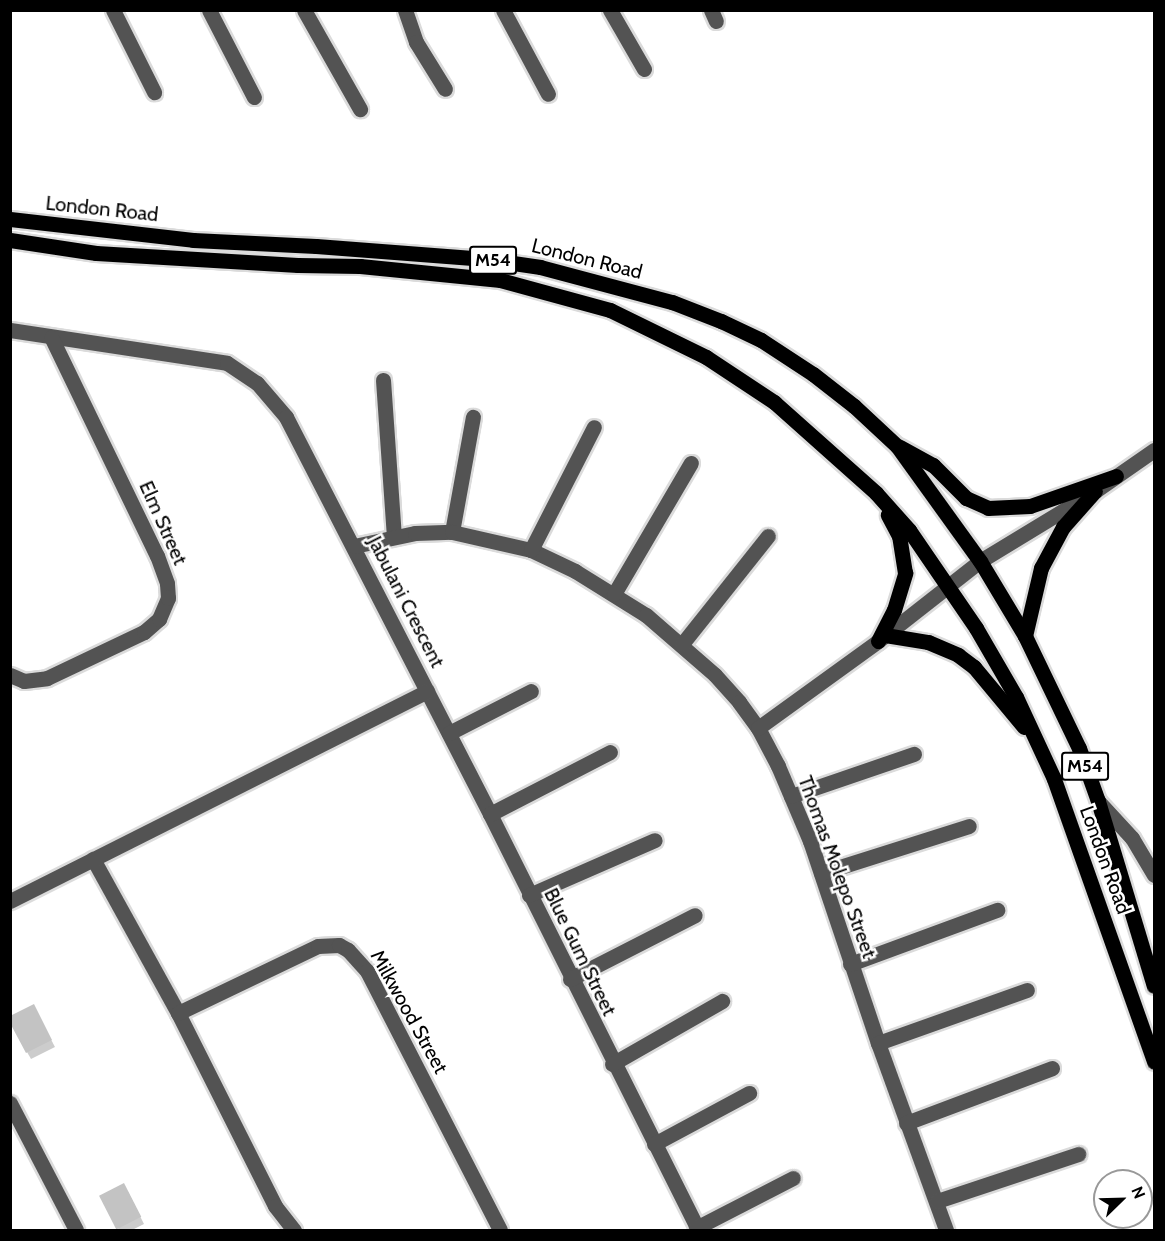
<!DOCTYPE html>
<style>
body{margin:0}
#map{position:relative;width:1165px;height:1241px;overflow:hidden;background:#fff;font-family:Cabin,sans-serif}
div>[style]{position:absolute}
.shadow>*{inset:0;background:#0003}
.building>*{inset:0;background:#c3c3c3;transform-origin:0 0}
.roads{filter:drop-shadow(2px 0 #dbdbdb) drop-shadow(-2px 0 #dbdbdb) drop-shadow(0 2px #dbdbdb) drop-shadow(0 -2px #dbdbdb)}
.minor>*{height:15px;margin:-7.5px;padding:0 7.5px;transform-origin:7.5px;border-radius:7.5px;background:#535353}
.major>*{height:15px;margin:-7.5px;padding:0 7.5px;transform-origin:7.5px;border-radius:7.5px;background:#000}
span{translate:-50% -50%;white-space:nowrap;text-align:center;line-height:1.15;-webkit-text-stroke:5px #fff;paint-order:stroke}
.shield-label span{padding:2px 4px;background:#fff;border:2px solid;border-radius:4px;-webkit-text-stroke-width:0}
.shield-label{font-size:18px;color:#000;font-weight:700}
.street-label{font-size:20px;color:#000}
.frame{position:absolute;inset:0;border:12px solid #000;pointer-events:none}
.north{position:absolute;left:1093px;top:1169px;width:60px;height:60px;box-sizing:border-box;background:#fff;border:2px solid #999;border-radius:50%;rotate:67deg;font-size:16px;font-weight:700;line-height:24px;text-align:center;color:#000}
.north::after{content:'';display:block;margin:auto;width:21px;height:27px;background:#000;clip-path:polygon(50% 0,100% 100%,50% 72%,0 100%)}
</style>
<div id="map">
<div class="shadow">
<i style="clip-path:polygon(37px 1013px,55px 1047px,31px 1059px,27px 1052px)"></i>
<i style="clip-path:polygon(128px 1192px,144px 1224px,132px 1230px,119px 1230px,101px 1196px)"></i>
</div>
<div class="building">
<i style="clip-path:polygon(34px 1004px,52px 1040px,26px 1053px,10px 1023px,10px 1016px)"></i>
<i style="left:124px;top:1183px;width:38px;height:28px;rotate:63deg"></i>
</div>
<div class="roads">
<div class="minor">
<i style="left:113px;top:10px;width:92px;rotate:63.4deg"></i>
<i style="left:209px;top:10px;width:98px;rotate:62.7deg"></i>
<i style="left:304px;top:10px;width:114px;rotate:60.5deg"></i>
<i style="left:405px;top:10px;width:34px;rotate:71deg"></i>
<i style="left:416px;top:42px;width:55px;rotate:58.3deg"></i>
<i style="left:503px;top:10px;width:95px;rotate:61.8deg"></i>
<i style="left:610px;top:10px;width:68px;rotate:60deg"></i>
<i style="left:711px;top:10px;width:12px;rotate:66deg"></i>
<i style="left:10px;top:330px;width:219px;rotate:8.6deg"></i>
<i style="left:227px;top:363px;width:36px;rotate:34deg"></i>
<i style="left:257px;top:383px;width:45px;rotate:49.5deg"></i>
<i style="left:286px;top:417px;width:446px;rotate:62.8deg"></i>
<i style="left:490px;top:814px;width:465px;rotate:63.4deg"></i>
<i style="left:383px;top:380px;width:157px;rotate:86deg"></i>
<i style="left:452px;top:532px;width:117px;rotate:-79.7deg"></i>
<i style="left:354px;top:546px;width:62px;rotate:-12deg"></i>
<i style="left:415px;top:533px;width:37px;rotate:-2deg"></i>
<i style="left:452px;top:532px;width:81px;rotate:12.8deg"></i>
<i style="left:531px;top:550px;width:49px;rotate:25.5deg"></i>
<i style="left:575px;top:571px;width:84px;rotate:31.8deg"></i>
<i style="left:646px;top:615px;width:91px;rotate:41deg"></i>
<i style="left:715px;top:675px;width:36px;rotate:48deg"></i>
<i style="left:739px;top:702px;width:32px;rotate:54deg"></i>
<i style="left:758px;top:728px;width:43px;rotate:62.2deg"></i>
<i style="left:778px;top:766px;width:82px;rotate:66.9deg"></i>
<i style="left:810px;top:841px;width:213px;rotate:71.4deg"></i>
<i style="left:878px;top:1043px;width:199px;rotate:70deg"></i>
<i style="left:531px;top:550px;width:138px;rotate:-62.9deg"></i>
<i style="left:614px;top:594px;width:152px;rotate:-59.6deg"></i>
<i style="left:682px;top:644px;width:138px;rotate:-51.5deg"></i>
<i style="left:10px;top:675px;width:15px;rotate:23deg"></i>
<i style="left:24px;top:681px;width:23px;rotate:-7deg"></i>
<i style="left:47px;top:678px;width:107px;rotate:-25.4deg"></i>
<i style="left:144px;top:632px;width:20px;rotate:-41deg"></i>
<i style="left:159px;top:619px;width:23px;rotate:-67deg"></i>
<i style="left:168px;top:598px;width:15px;rotate:-94deg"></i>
<i style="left:167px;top:583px;width:29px;rotate:-110deg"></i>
<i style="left:157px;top:556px;width:243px;rotate:-115.8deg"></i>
<i style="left:758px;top:728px;width:148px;rotate:-35.9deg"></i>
<i style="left:878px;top:641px;width:130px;rotate:-38.1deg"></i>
<i style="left:980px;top:561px;width:135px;rotate:-31.3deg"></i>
<i style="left:1095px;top:491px;width:72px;rotate:-34.8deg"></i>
<i style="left:449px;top:733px;width:92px;rotate:-27.1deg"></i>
<i style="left:791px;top:796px;width:130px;rotate:-18.9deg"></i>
<i style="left:1098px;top:801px;width:50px;rotate:47.4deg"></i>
<i style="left:1132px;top:838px;width:43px;rotate:59.3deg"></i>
<i style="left:490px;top:814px;width:135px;rotate:-27.3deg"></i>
<i style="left:93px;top:859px;width:176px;rotate:61.1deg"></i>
<i style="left:178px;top:1013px;width:216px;rotate:63.3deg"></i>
<i style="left:275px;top:1206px;width:31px;rotate:52deg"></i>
<i style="left:821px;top:873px;width:155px;rotate:-17.6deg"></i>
<i style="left:529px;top:895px;width:137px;rotate:-23.6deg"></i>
<i style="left:10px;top:901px;width:467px;rotate:-26.7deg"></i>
<i style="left:850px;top:964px;width:157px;rotate:-20.2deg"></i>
<i style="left:570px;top:979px;width:140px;rotate:-27.1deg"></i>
<i style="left:178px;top:1013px;width:155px;rotate:-25.6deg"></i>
<i style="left:318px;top:946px;width:21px;rotate:-3deg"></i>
<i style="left:339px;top:945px;width:10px;rotate:29deg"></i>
<i style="left:348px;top:950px;width:28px;rotate:48deg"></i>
<i style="left:367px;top:971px;width:291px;rotate:62.8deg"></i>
<i style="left:878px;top:1043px;width:158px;rotate:-19.6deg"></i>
<i style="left:612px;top:1064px;width:127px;rotate:-29.8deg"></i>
<i style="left:10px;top:1103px;width:143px;rotate:62.5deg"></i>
<i style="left:906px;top:1123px;width:156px;rotate:-20.6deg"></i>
<i style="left:654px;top:1144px;width:108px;rotate:-28.2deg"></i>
<i style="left:937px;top:1201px;width:149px;rotate:-18.4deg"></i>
<i style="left:696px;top:1228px;width:109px;rotate:-27.3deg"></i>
</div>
<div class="major">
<i style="left:10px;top:219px;width:184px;rotate:6.5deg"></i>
<i style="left:193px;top:240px;width:123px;rotate:2.8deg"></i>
<i style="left:316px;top:246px;width:170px;rotate:4.4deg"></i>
<i style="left:486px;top:259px;width:55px;rotate:8.4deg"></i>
<i style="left:540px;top:267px;width:137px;rotate:14.9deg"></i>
<i style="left:672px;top:302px;width:53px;rotate:21.2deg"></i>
<i style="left:721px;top:321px;width:44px;rotate:25.4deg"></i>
<i style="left:761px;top:340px;width:62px;rotate:33.2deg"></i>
<i style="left:813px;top:374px;width:52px;rotate:38deg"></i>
<i style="left:854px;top:406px;width:59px;rotate:42.9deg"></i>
<i style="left:897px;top:446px;width:142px;rotate:54.2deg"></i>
<i style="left:980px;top:561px;width:87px;rotate:59deg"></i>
<i style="left:1025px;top:636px;width:124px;rotate:64.3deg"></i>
<i style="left:1079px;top:748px;width:56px;rotate:70.3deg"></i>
<i style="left:1098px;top:801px;width:193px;rotate:73.2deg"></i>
<i style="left:10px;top:240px;width:87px;rotate:8.6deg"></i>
<i style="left:96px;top:253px;width:202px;rotate:3.4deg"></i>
<i style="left:298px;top:265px;width:62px;rotate:0.9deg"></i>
<i style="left:360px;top:266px;width:141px;rotate:5.7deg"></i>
<i style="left:500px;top:280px;width:114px;rotate:15.3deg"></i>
<i style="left:610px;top:310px;width:107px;rotate:26.1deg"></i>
<i style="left:706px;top:357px;width:82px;rotate:33.5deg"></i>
<i style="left:774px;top:402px;width:137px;rotate:41.7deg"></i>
<i style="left:876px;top:493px;width:50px;rotate:48.3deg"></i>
<i style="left:909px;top:530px;width:119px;rotate:55.6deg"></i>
<i style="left:976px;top:628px;width:80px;rotate:59.9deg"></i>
<i style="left:1016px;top:697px;width:90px;rotate:65.1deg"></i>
<i style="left:1054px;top:779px;width:300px;rotate:70.5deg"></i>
<i style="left:900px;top:447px;width:38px;rotate:29deg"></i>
<i style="left:933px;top:465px;width:47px;rotate:45deg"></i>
<i style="left:966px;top:498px;width:24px;rotate:24deg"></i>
<i style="left:988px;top:508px;width:42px;rotate:-2.7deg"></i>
<i style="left:1030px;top:506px;width:91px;rotate:-19.2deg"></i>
<i style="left:885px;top:635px;width:44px;rotate:9.2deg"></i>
<i style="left:928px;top:642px;width:33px;rotate:23deg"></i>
<i style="left:958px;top:655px;width:20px;rotate:37deg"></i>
<i style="left:974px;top:667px;width:78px;rotate:50.2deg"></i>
<i style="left:1025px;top:636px;width:70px;rotate:-76.8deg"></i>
<i style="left:1041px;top:568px;width:47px;rotate:-61.8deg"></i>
<i style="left:1063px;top:527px;width:48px;rotate:-48.4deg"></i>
<i style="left:878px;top:641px;width:35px;rotate:-63deg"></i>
<i style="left:894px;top:610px;width:39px;rotate:-73deg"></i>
<i style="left:905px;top:573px;width:37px;rotate:-99deg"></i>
<i style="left:899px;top:536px;width:24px;rotate:-118deg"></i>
</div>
</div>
<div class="shield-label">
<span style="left:493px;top:260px">M54</span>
<span style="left:1085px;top:766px">M54</span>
</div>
<div class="street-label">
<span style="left:102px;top:209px;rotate:6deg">London Road</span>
<span style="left:587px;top:259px;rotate:14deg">London Road</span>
<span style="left:163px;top:523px;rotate:66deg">Elm Street</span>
<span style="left:406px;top:602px;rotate:63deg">Jabulani Crescent</span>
<span style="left:1105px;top:860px;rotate:70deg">London Road</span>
<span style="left:837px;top:867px;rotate:70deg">Thomas Molepo Street</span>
<span style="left:580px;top:952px;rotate:64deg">Blue Gum Street</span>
<span style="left:409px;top:1012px;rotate:61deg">Milkwood Street</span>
</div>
<div class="frame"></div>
<div class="north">N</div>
</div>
